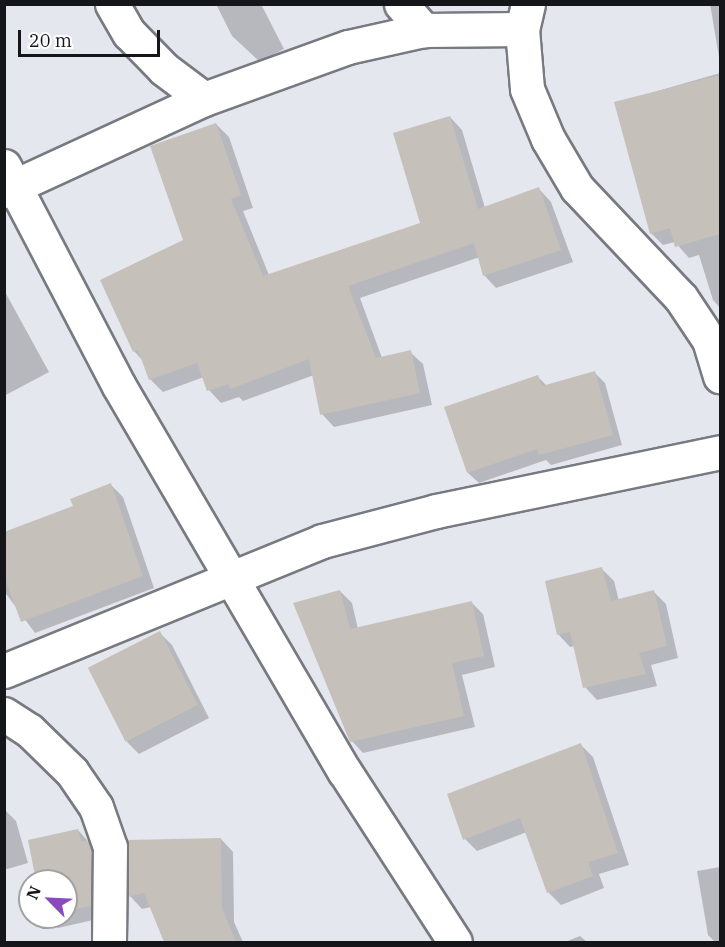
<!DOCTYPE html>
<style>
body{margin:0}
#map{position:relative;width:725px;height:947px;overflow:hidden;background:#e4e7ee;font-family:"IBM Plex Serif",serif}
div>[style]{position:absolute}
.shadow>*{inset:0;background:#0003}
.building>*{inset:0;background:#c6c0bb;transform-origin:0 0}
.roads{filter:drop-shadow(2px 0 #777a80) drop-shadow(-2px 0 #777a80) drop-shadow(0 2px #777a80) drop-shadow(0 -2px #777a80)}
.minor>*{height:33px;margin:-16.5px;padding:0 16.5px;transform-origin:16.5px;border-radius:16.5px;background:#fff}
.tertiary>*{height:33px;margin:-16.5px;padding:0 16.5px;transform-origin:16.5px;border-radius:16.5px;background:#fff}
span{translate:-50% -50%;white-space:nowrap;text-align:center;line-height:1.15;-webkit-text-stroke:5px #fff;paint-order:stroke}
.frame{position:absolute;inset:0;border:6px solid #151619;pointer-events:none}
.north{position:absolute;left:18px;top:869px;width:60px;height:60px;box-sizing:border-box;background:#fff;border:2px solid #a1a2a3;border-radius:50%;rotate:294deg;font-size:16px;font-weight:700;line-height:24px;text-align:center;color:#151619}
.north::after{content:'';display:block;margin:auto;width:21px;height:27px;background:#894ac0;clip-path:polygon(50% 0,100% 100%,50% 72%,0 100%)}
.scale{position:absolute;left:18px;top:30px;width:142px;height:27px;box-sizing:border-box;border:3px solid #151619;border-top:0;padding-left:8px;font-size:18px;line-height:21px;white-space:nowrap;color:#151619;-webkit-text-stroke:4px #fff;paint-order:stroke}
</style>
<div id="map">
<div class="shadow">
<i style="clip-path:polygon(216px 4px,261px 4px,284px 49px,260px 62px,232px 36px)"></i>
<i style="clip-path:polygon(710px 4px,720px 4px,720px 63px)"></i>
<i style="clip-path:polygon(720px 73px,720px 308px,713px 300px,699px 255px,689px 258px,675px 242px,663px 245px,651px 233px,616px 103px)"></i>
<i style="clip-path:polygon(450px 117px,462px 130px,485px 208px,539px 189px,551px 202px,573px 262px,496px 288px,484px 275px,480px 257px,360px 298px,382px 358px,410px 352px,423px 364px,432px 405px,334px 427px,322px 414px,314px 375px,243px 401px,239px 397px,221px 403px,209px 390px,204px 377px,163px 392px,151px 380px,143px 361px,134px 351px,185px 241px,216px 124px,229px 137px,253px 208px,243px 211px,269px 275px,422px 224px)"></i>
<i style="clip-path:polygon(4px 290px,49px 372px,4px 396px)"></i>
<i style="clip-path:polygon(594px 372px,605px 383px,622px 445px,551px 465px,546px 460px,479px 483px,468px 473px,538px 377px,547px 386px)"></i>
<i style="clip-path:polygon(111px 485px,123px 497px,154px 588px,35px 633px,4px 591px,4px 533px,75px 507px)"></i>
<i style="clip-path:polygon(602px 569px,614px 581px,619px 601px,654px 592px,666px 604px,678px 658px,651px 665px,657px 686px,597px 700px,585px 687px,575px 646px,570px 647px,558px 634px)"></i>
<i style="clip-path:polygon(340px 591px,352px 603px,358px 629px,471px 602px,483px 614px,495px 667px,462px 675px,475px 727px,363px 753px,352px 741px)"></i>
<i style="clip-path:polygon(160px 633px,172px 645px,209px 718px,139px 754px,127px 742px)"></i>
<i style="clip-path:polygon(581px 745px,593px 757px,629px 865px,599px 874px,604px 888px,561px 905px,549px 893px,527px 832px,477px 851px,465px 839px)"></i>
<i style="clip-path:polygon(4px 809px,16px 821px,28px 863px,4px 870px)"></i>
<i style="clip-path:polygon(78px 830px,100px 855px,102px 918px,58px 928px,47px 917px,66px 917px,66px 881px,38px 881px)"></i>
<i style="clip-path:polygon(221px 839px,233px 852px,234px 922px,243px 942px,166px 942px,151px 907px,142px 909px,130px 896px)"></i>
<i style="clip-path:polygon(720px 867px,720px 942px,715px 942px,708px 935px,697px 871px)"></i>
<i style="clip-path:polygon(580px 936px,587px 942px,565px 942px)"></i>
</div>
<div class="building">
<i style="clip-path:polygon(720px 75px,720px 234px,675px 247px,670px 228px,650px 234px,614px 102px)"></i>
<i style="clip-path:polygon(450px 116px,478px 209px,539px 187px,561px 250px,483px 276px,474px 243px,348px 286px,376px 358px,411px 350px,420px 393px,320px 415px,309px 359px,230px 389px,228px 384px,207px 391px,197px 363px,149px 380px,138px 350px,133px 352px,100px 280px,183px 240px,150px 146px,216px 123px,241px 195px,231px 199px,263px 276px,420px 223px,393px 133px)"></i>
<i style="clip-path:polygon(595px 371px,613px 435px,539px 455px,537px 449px,467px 473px,444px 407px,538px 375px,542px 386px)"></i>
<i style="clip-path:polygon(111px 483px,143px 576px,21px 622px,4px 576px,4px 532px,73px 506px,70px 499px)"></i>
<i style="clip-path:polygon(602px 567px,611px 601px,654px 590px,667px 646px,639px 653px,646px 674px,583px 688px,570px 632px,557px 635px,545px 581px)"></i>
<i style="clip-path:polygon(340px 590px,350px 629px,472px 601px,484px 656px,452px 663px,464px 716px,350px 742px,293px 603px)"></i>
<i style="left:160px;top:631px;width:83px;height:81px;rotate:63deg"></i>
<i style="clip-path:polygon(581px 743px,618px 853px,588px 862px,593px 876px,547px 893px,520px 818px,463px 840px,447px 794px)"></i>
<i style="clip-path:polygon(78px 829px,81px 841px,88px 841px,91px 850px,91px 906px,66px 911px,66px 881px,36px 881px,28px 840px)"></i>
<i style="clip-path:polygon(221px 838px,222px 908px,236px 942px,164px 942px,144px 893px,128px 897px,127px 840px)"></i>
</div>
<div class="roads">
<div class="minor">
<i style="left:112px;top:4px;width:34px;rotate:60deg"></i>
<i style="left:129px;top:33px;width:50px;rotate:45.8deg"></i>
<i style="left:164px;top:69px;width:50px;rotate:36.9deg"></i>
<i style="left:401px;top:4px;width:35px;rotate:49deg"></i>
<i style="left:4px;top:166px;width:248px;rotate:62.4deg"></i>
<i style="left:119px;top:386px;width:447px;rotate:59.7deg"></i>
<i style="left:345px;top:772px;width:202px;rotate:57.1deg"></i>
<i style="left:4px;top:191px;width:220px;rotate:-24.7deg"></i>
<i style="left:204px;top:99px;width:153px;rotate:-19.9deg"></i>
<i style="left:348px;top:47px;width:78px;rotate:-12.6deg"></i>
<i style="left:424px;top:30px;width:98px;rotate:-0.6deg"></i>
<i style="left:4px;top:671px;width:344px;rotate:-22.2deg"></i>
<i style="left:322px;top:541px;width:118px;rotate:-14.7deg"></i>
<i style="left:436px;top:511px;width:290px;rotate:-11.7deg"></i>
<i style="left:4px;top:714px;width:30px;rotate:33deg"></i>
<i style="left:29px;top:730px;width:60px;rotate:44.3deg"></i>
<i style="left:72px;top:772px;width:42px;rotate:55.6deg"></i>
<i style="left:96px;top:807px;width:42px;rotate:70.7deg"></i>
<i style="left:110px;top:847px;width:95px;rotate:90.6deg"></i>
</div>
<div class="tertiary">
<i style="left:528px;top:4px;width:26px;rotate:103deg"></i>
<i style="left:522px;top:29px;width:60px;rotate:85.2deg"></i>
<i style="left:527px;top:89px;width:54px;rotate:67.2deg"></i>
<i style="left:548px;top:139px;width:57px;rotate:59.4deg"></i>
<i style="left:577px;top:188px;width:151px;rotate:46.6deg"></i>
<i style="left:681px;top:298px;width:50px;rotate:56.3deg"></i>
<i style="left:709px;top:340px;width:38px;rotate:73deg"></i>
</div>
</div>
<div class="frame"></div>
<div class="north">N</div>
<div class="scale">20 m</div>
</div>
